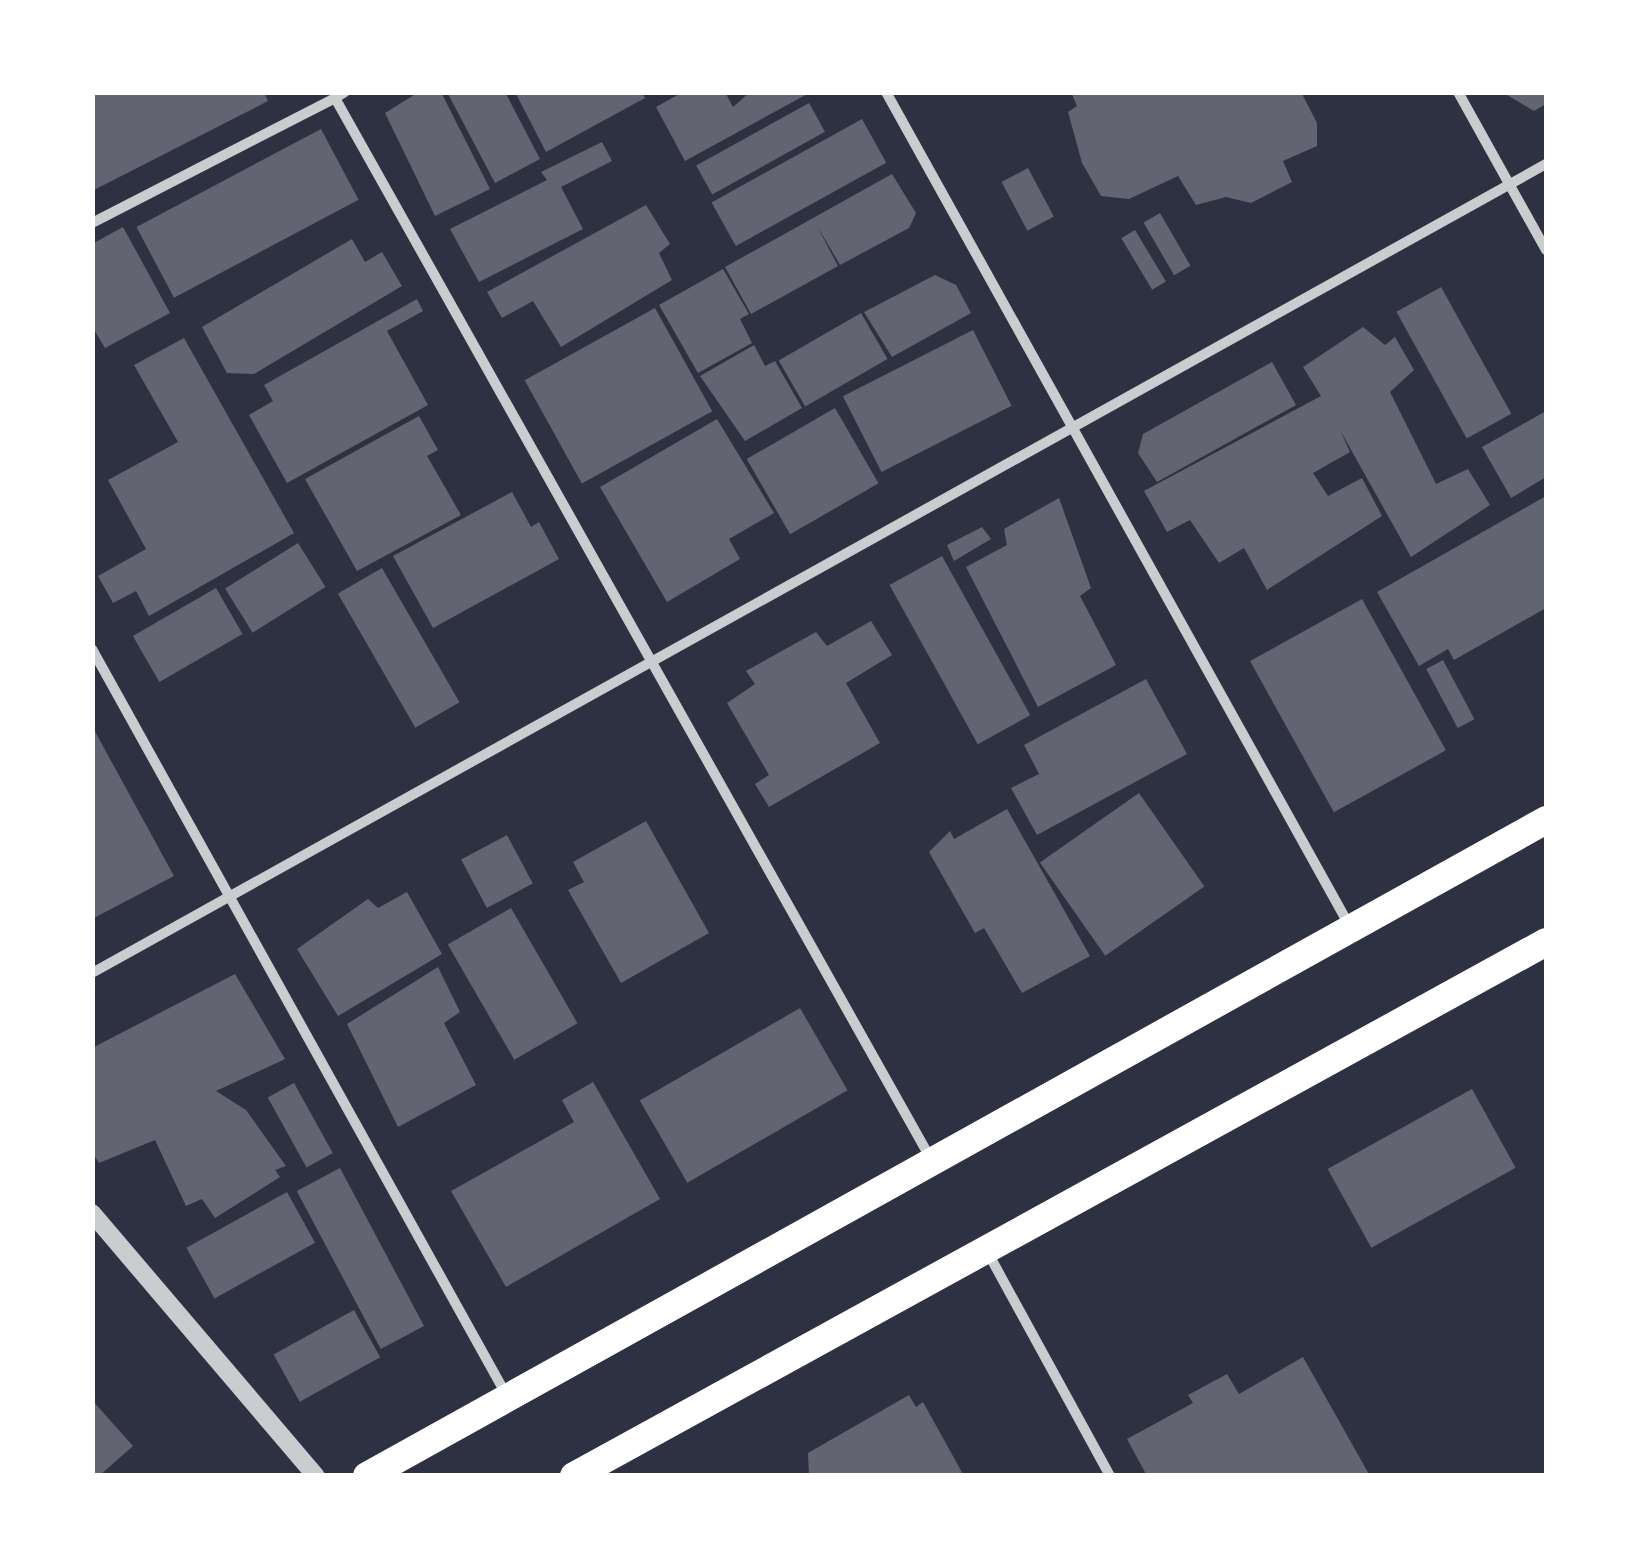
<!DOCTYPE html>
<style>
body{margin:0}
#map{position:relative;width:1639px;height:1568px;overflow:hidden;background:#2d3142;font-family:"Titillium Web",sans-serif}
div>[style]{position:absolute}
.building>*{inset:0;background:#626471;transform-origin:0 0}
.minor>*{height:10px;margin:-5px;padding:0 5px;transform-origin:5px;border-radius:5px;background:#caccd0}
.tertiary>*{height:18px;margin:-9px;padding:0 9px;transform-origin:9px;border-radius:9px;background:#caccd0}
.trunk>*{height:28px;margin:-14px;padding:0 14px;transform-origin:14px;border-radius:14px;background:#fff}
span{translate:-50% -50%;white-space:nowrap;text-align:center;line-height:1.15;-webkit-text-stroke:8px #fff;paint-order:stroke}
.frame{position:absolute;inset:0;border:95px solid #fff;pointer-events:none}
</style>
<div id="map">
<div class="building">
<i style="clip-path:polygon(92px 92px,264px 92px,268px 101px,92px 191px)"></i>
<i style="clip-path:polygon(419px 92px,441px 92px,490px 189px,435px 216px,385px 113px)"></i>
<i style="clip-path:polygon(447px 92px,505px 92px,540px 159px,495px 183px)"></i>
<i style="clip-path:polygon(515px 92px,642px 92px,645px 98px,546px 152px)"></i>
<i style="clip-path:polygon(683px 92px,725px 92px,733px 107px,750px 92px,811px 92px,685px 161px,656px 107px)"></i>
<i style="clip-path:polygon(1071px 92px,1301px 92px,1317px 123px,1317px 146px,1283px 161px,1292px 182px,1251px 203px,1226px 197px,1196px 205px,1178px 176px,1129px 199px,1101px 196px,1082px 163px,1068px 112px,1077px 106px)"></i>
<i style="clip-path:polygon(1502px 92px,1546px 92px,1546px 104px,1534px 111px)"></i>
<i style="left:809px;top:103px;width:33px;height:129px;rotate:61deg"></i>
<i style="left:862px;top:119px;width:50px;height:172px;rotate:61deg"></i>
<i style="left:321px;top:129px;width:80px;height:209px;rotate:62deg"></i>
<i style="clip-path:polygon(602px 142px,612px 161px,561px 187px,583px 229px,479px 282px,450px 229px,547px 180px,541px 172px)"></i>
<i style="left:1028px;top:168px;width:55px;height:30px;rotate:62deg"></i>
<i style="clip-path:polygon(892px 174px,916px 213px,909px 228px,840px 265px,816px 224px,838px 266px,751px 314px,725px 267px)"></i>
<i style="clip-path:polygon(646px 205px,670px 244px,659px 253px,672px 280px,561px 347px,533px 301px,502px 318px,487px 292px)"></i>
<i style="left:1160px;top:213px;width:61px;height:19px;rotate:60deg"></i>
<i style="clip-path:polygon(123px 227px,170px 313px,105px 348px,92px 326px,92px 244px)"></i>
<i style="left:1135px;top:230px;width:60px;height:16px;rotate:59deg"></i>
<i style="clip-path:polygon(352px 239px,365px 262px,382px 252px,402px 286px,254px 374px,227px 373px,202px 327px)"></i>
<i style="clip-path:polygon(723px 269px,749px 314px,740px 319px,752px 343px,698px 373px,659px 305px)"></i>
<i style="clip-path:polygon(935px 275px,956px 285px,971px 313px,892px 357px,864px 312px)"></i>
<i style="left:1441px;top:287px;width:145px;height:51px;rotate:61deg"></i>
<i style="clip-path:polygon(417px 299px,423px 311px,387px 331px,428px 405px,287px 483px,249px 415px,273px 401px,264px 385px)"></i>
<i style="left:655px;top:308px;width:118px;height:149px;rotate:61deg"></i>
<i style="left:861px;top:313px;width:53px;height:95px;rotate:60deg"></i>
<i style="clip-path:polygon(1363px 327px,1385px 345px,1395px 337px,1414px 370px,1390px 392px,1436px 484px,1468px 469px,1490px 505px,1411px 557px,1340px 430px,1350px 452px,1313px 473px,1328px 496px,1362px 478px,1382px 516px,1267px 590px,1244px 548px,1219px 563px,1190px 520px,1167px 532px,1144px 491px,1321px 396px,1303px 367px)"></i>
<i style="left:973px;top:330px;width:85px;height:146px;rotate:63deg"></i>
<i style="clip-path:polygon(184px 338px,294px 533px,149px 616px,136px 591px,113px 603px,98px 576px,146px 549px,108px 480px,178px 442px,134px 365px)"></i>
<i style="clip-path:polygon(754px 345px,765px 366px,775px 361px,802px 408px,745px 441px,700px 376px)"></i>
<i style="clip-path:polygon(1272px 362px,1296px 405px,1157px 482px,1138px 453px,1143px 434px)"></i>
<i style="left:835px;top:408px;width:87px;height:102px;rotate:60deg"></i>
<i style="clip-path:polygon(1546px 411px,1546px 477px,1511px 498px,1482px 447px)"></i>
<i style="clip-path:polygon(419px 416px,438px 450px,427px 456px,461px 515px,357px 571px,305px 479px)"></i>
<i style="clip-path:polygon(717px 419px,774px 513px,729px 539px,740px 559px,667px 602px,600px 487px)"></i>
<i style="clip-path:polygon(512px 492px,531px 527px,539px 522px,559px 559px,433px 628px,393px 556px)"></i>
<i style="clip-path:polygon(1546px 496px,1546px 608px,1454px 660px,1448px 649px,1419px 666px,1377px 592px)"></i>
<i style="clip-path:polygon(1059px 498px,1091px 588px,1080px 596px,1116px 665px,1038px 707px,966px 567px,1007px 545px,1004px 529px)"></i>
<i style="clip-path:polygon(982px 527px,991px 539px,954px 561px,947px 545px)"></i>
<i style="left:298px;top:543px;width:52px;height:86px;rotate:58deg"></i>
<i style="left:942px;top:556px;width:182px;height:60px;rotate:61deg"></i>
<i style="left:382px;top:568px;width:155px;height:51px;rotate:60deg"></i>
<i style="left:216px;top:588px;width:53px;height:96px;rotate:60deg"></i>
<i style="left:1362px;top:599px;width:173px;height:128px;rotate:61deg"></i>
<i style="clip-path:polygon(871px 621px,892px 655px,846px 683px,880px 743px,769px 807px,755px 784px,769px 775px,727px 703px,755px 684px,746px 671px,816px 632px,827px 646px)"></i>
<i style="left:1443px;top:660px;width:67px;height:19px;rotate:62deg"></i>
<i style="clip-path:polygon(1146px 679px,1187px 754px,1037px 835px,1011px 788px,1039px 774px,1024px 745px)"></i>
<i style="clip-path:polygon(92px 726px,174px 876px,92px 919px)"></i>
<i style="left:1139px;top:793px;width:114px;height:121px;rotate:55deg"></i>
<i style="clip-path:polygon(1007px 809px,1090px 956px,1022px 993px,984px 928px,975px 933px,929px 852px,950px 831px,954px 839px)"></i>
<i style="clip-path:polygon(646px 821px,709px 933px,621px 983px,568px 890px,584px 882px,573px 862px)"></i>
<i style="left:507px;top:835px;width:55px;height:52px;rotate:62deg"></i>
<i style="clip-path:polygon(407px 892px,442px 954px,338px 1016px,297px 949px,368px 899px,378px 908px)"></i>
<i style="left:511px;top:908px;width:133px;height:73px;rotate:60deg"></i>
<i style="clip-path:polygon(438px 967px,460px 1012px,444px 1023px,476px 1085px,398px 1127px,347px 1024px)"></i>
<i style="clip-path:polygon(235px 974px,285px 1059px,216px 1091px,246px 1110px,286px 1166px,275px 1170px,280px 1177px,215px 1218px,202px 1199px,186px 1206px,155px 1140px,99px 1163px,92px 1152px,92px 1048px)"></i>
<i style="left:800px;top:1008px;width:95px;height:185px;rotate:60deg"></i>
<i style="clip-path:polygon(593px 1082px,660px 1199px,506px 1287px,451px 1191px,574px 1122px,562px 1100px)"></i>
<i style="left:294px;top:1083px;width:80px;height:30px;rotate:61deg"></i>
<i style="left:1472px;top:1089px;width:90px;height:165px;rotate:61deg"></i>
<i style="left:340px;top:1168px;width:179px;height:49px;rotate:62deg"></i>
<i style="left:287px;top:1192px;width:58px;height:115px;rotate:61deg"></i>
<i style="left:354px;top:1310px;width:54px;height:92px;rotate:61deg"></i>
<i style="clip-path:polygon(1303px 1357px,1370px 1476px,1147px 1476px,1127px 1439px,1193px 1403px,1188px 1395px,1227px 1374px,1239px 1394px)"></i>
<i style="clip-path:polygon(909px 1395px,916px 1407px,923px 1402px,964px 1476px,809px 1476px,808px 1453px)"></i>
<i style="clip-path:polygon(92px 1400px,133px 1446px,99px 1476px,92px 1476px)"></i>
</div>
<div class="minor">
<i style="left:345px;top:92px;width:12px;rotate:149deg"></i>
<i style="left:335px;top:98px;width:1217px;rotate:60.68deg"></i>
<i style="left:886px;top:92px;width:953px;rotate:60.93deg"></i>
<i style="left:1458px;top:92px;width:181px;rotate:60.9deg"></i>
<i style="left:92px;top:223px;width:273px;rotate:-27.2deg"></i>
<i style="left:92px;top:649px;width:855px;rotate:60.95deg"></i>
<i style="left:92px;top:973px;width:1664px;rotate:-29.09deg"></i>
<i style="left:988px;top:1253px;width:254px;rotate:61.3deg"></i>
</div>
<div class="tertiary">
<i style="left:92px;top:1213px;width:345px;rotate:49.6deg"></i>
</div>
<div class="trunk">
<i style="left:367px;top:1476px;width:1349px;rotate:-29.09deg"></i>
<i style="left:574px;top:1476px;width:1109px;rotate:-28.78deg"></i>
</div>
<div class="frame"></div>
</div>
